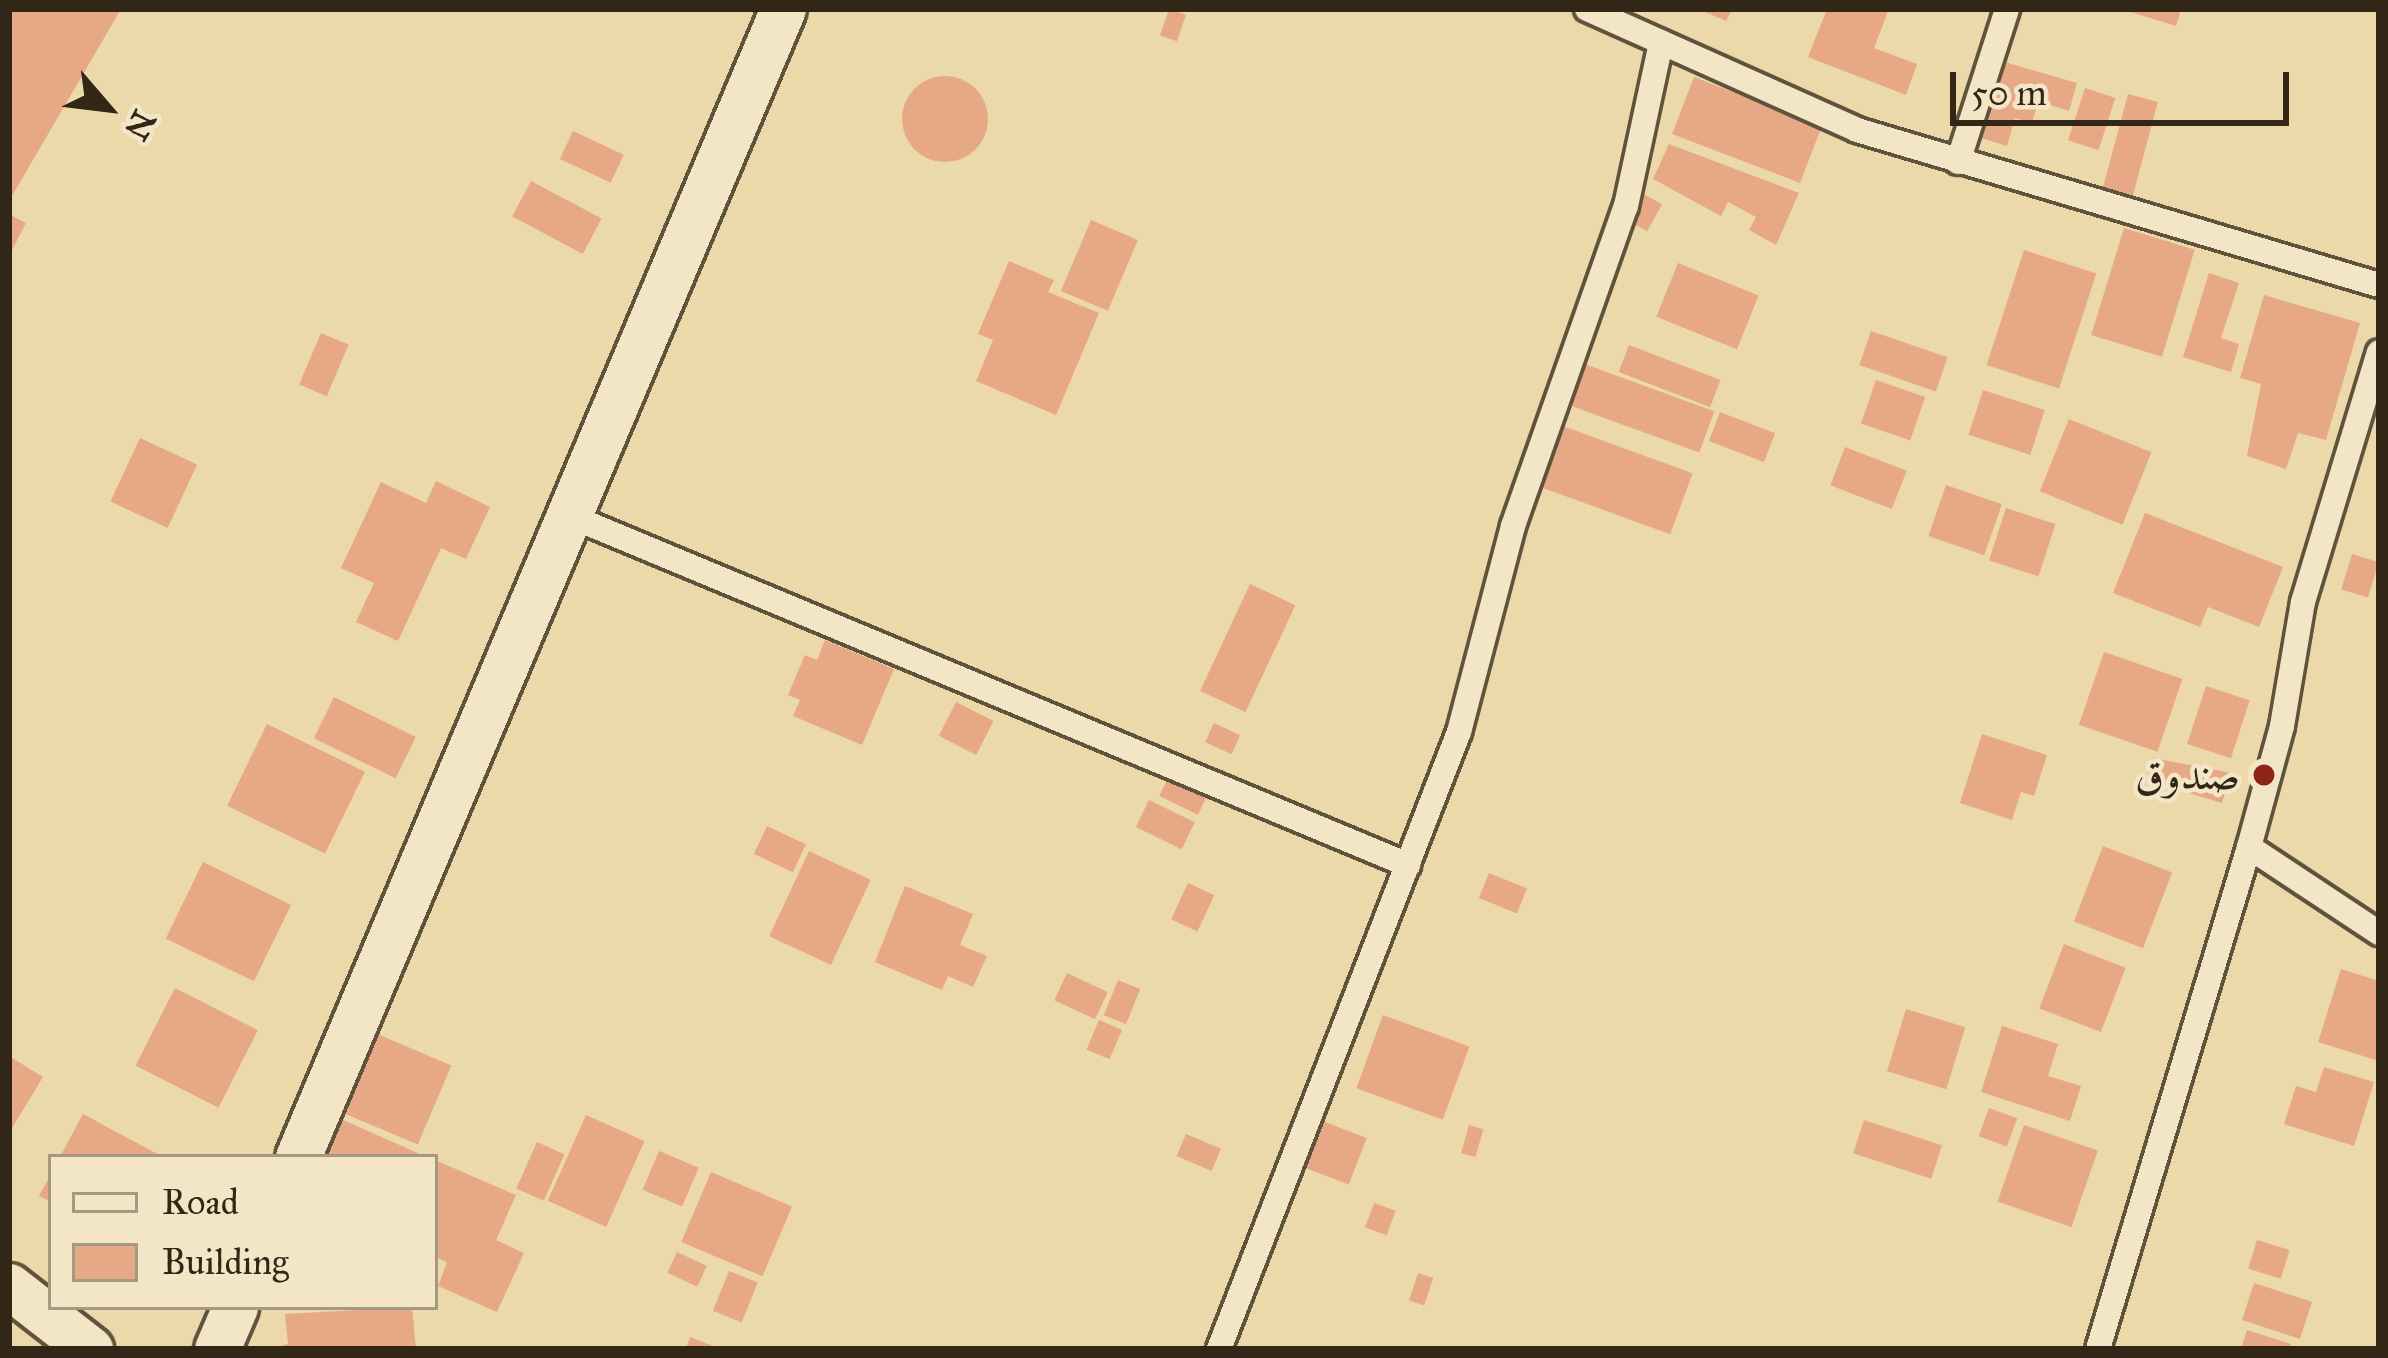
<!DOCTYPE html>
<meta charset="utf-8">
<style>
body{margin:0}
#map{position:relative;width:2388px;height:1358px;overflow:hidden;background:#ebd9a9;font-family:"IM FELL Great Primer",Amiri,serif}
div>[style]{position:absolute}
.building>*{inset:0;background:#e7a886;transform-origin:0 0}
.round{border-radius:50%}
.roads{filter:drop-shadow(3px 0 #60533c) drop-shadow(-3px 0 #60533c) drop-shadow(0 3px #60533c) drop-shadow(0 -3px #60533c)}
.lane>*{height:24px;margin:-12px;padding:0 12px;transform-origin:12px;border-radius:12px;background:#f2e6c7}
.street>*{height:45px;margin:-22.5px;padding:0 22.5px;transform-origin:22.5px;border-radius:22.5px;background:#f2e6c7}
.dots>*{width:33px;height:33px;translate:-50% -50%;box-sizing:border-box;border:6px solid #f2e6c7;border-radius:50%}
span{translate:-50% -50%;white-space:nowrap;text-align:center;line-height:1.15;-webkit-text-stroke:9px #f2e6c7;paint-order:stroke}
.poi-label{font-size:42px;color:#322617}
.right{translate:-100% -50%;text-align:right}
.frame{position:absolute;inset:0;border:12px solid #322617;pointer-events:none}
.legend{position:absolute;left:48px;top:1154px;width:390px;height:156px;box-sizing:border-box;background:#f2e6c7;border:3px solid #a59981;margin:0;padding:15px 21px;list-style:none;font-size:36px;color:#322617}
.legend li{display:flex;align-items:center;gap:24px;height:60px}
.legend b{width:60px;border:3px solid #a59981}
.north{position:absolute;left:48px;top:48px;width:120px;height:120px;-webkit-text-stroke:9px #f2e6c7;paint-order:stroke;rotate:118deg;font-size:33px;font-weight:700;line-height:48px;text-align:center;color:#322617}
.north::after{content:'';display:block;margin:auto;width:42px;height:54px;background:#322617;clip-path:polygon(50% 0,100% 100%,50% 72%,0 100%)}
.scale{position:absolute;left:1950px;top:72px;width:339px;height:54px;box-sizing:border-box;border:6px solid #322617;border-top:0;padding-left:15px;font-size:36px;line-height:42px;white-space:nowrap;color:#322617;-webkit-text-stroke:9px #f2e6c7;paint-order:stroke}
</style>
<div id="map">
<div class="building">
<i style="clip-path:polygon(9px 9px,121px 9px,9px 201px)"></i>
<i style="left:1169px;top:9px;width:18px;height:28px;rotate:19deg"></i>
<i style="clip-path:polygon(1698px 9px,1732px 9px,1726px 21px)"></i>
<i style="clip-path:polygon(1827px 9px,1889px 9px,1874px 48px,1917px 64px,1906px 95px,1808px 57px)"></i>
<i style="clip-path:polygon(2121px 9px,2181px 9px,2176px 26px)"></i>
<i style="clip-path:polygon(2001px 61px,2077px 83px,2069px 111px,2038px 101px,2032px 123px,2015px 118px,2007px 146px,1978px 137px)"></i>
<i class="round" style="left:902px;top:76px;width:86px;height:86px"></i>
<i style="left:1694px;top:77px;width:137px;height:61px;rotate:21deg"></i>
<i style="left:2085px;top:88px;width:32px;height:55px;rotate:18deg"></i>
<i style="left:2128px;top:94px;width:31px;height:101px;rotate:15deg"></i>
<i style="left:573px;top:131px;width:56px;height:31px;rotate:25deg"></i>
<i style="clip-path:polygon(1669px 144px,1799px 193px,1776px 245px,1749px 230px,1756px 217px,1728px 202px,1721px 216px,1653px 179px)"></i>
<i style="left:531px;top:181px;width:80px;height:40px;rotate:28deg"></i>
<i style="left:1642px;top:193px;width:23px;height:31px;rotate:29deg"></i>
<i style="clip-path:polygon(9px 214px,26px 223px,9px 256px)"></i>
<i style="left:1091px;top:220px;width:51px;height:77px;rotate:23deg"></i>
<i style="left:2124px;top:228px;width:74px;height:112px;rotate:17deg"></i>
<i style="left:2024px;top:250px;width:76px;height:121px;rotate:18deg"></i>
<i style="clip-path:polygon(1009px 261px,1054px 280px,1048px 292px,1099px 313px,1056px 415px,976px 381px,993px 340px,978px 334px)"></i>
<i style="left:1678px;top:263px;width:87px;height:58px;rotate:22deg"></i>
<i style="clip-path:polygon(2209px 273px,2239px 283px,2221px 338px,2239px 344px,2231px 372px,2183px 357px)"></i>
<i style="clip-path:polygon(2264px 295px,2360px 323px,2326px 440px,2298px 433px,2286px 469px,2247px 456px,2261px 384px,2240px 378px)"></i>
<i style="left:1871px;top:331px;width:81px;height:36px;rotate:19deg"></i>
<i style="left:321px;top:333px;width:30px;height:56px;rotate:23deg"></i>
<i style="left:1629px;top:345px;width:98px;height:29px;rotate:21deg"></i>
<i style="left:1579px;top:362px;width:144px;height:44px;rotate:20deg"></i>
<i style="left:1876px;top:380px;width:52px;height:46px;rotate:19deg"></i>
<i style="left:1983px;top:390px;width:65px;height:47px;rotate:18deg"></i>
<i style="left:1720px;top:412px;width:59px;height:31px;rotate:21deg"></i>
<i style="left:2069px;top:419px;width:89px;height:78px;rotate:22deg"></i>
<i style="left:1560px;top:425px;width:141px;height:65px;rotate:20deg"></i>
<i style="left:140px;top:438px;width:63px;height:70px;rotate:25deg"></i>
<i style="left:1845px;top:447px;width:66px;height:41px;rotate:21deg"></i>
<i style="clip-path:polygon(436px 481px,490px 507px,466px 559px,441px 548px,398px 641px,356px 622px,374px 583px,341px 568px,381px 482px,426px 503px)"></i>
<i style="left:1946px;top:485px;width:59px;height:54px;rotate:19deg"></i>
<i style="left:2006px;top:508px;width:52px;height:55px;rotate:18deg"></i>
<i style="clip-path:polygon(2145px 513px,2283px 567px,2259px 627px,2208px 607px,2200px 627px,2113px 593px)"></i>
<i style="left:2352px;top:554px;width:28px;height:37px;rotate:17deg"></i>
<i style="left:1250px;top:584px;width:50px;height:118px;rotate:25deg"></i>
<i style="clip-path:polygon(825px 640px,894px 669px,862px 745px,793px 716px,800px 700px,788px 695px,805px 655px,817px 660px)"></i>
<i style="left:2104px;top:652px;width:83px;height:77px;rotate:19deg"></i>
<i style="left:2206px;top:686px;width:46px;height:61px;rotate:18deg"></i>
<i style="left:334px;top:697px;width:91px;height:46px;rotate:26deg"></i>
<i style="left:956px;top:702px;width:42px;height:38px;rotate:27deg"></i>
<i style="left:1214px;top:723px;width:29px;height:21px;rotate:25deg"></i>
<i style="left:267px;top:724px;width:109px;height:91px;rotate:26deg"></i>
<i style="clip-path:polygon(1982px 734px,2047px 755px,2034px 796px,2021px 792px,2012px 820px,1960px 803px)"></i>
<i style="clip-path:polygon(2153px 758px,2231px 773px,2222px 803px,2146px 780px)"></i>
<i style="left:1168px;top:778px;width:43px;height:20px;rotate:26deg"></i>
<i style="left:1149px;top:800px;width:51px;height:30px;rotate:26deg"></i>
<i style="left:767px;top:826px;width:43px;height:31px;rotate:25deg"></i>
<i style="left:2103px;top:846px;width:74px;height:81px;rotate:21deg"></i>
<i style="left:809px;top:851px;width:68px;height:94px;rotate:25deg"></i>
<i style="left:203px;top:862px;width:98px;height:85px;rotate:26deg"></i>
<i style="left:1489px;top:873px;width:41px;height:27px;rotate:22deg"></i>
<i style="left:1188px;top:883px;width:29px;height:40px;rotate:25deg"></i>
<i style="clip-path:polygon(905px 886px,973px 914px,960px 945px,987px 956px,973px 987px,948px 976px,942px 990px,875px 962px)"></i>
<i style="left:2064px;top:944px;width:66px;height:69px;rotate:21deg"></i>
<i style="clip-path:polygon(2341px 969px,2379px 981px,2379px 1061px,2318px 1042px)"></i>
<i style="left:1067px;top:973px;width:45px;height:30px;rotate:25deg"></i>
<i style="left:1118px;top:980px;width:24px;height:38px;rotate:22deg"></i>
<i style="left:175px;top:988px;width:93px;height:87px;rotate:27deg"></i>
<i style="left:1906px;top:1009px;width:62px;height:65px;rotate:17deg"></i>
<i style="left:1383px;top:1015px;width:92px;height:78px;rotate:20deg"></i>
<i style="left:1099px;top:1020px;width:25px;height:32px;rotate:23deg"></i>
<i style="clip-path:polygon(2002px 1026px,2058px 1044px,2048px 1076px,2081px 1086px,2070px 1121px,1981px 1092px)"></i>
<i style="left:375px;top:1033px;width:83px;height:86px;rotate:23deg"></i>
<i style="clip-path:polygon(9px 1056px,43px 1077px,9px 1133px)"></i>
<i style="clip-path:polygon(2324px 1067px,2374px 1082px,2354px 1146px,2284px 1124px,2296px 1086px,2316px 1092px)"></i>
<i style="left:1989px;top:1108px;width:30px;height:30px;rotate:20deg"></i>
<i style="clip-path:polygon(83px 1114px,163px 1157px,60px 1157px)"></i>
<i style="left:586px;top:1115px;width:64px;height:94px;rotate:24deg"></i>
<i style="clip-path:polygon(341px 1119px,420px 1154px,419px 1157px,323px 1157px)"></i>
<i style="left:1320px;top:1120px;width:50px;height:50px;rotate:21deg"></i>
<i style="left:1864px;top:1120px;width:82px;height:35px;rotate:18deg"></i>
<i style="left:1469px;top:1125px;width:15px;height:29px;rotate:16deg"></i>
<i style="left:2024px;top:1125px;width:78px;height:81px;rotate:19deg"></i>
<i style="left:1186px;top:1134px;width:38px;height:24px;rotate:23deg"></i>
<i style="left:537px;top:1142px;width:30px;height:51px;rotate:24deg"></i>
<i style="left:659px;top:1151px;width:43px;height:42px;rotate:23deg"></i>
<i style="clip-path:polygon(435px 1160px,516px 1195px,496px 1240px,524px 1253px,497px 1312px,438px 1286px,447px 1262px,435px 1257px)"></i>
<i style="left:711px;top:1172px;width:88px;height:76px;rotate:23deg"></i>
<i style="clip-path:polygon(51px 1174px,51px 1202px,39px 1196px)"></i>
<i style="left:1374px;top:1203px;width:23px;height:26px;rotate:20deg"></i>
<i style="left:2257px;top:1240px;width:34px;height:30px;rotate:17deg"></i>
<i style="left:677px;top:1252px;width:33px;height:23px;rotate:25deg"></i>
<i style="left:729px;top:1271px;width:31px;height:43px;rotate:22deg"></i>
<i style="left:1418px;top:1273px;width:16px;height:29px;rotate:18deg"></i>
<i style="left:2254px;top:1283px;width:61px;height:39px;rotate:18deg"></i>
<i style="clip-path:polygon(412px 1307px,416px 1349px,268px 1349px,288px 1344px,285px 1314px)"></i>
<i style="clip-path:polygon(2247px 1330px,2291px 1344px,2289px 1349px,2241px 1349px)"></i>
<i style="clip-path:polygon(690px 1337px,721px 1349px,686px 1349px)"></i>
</div>
<div class="roads">
<div class="lane">
<i style="left:1587px;top:9px;width:296px;rotate:24.1deg"></i>
<i style="left:1857px;top:130px;width:545px;rotate:16.54deg"></i>
<i style="left:1958px;top:162px;width:161px;rotate:-72.2deg"></i>
<i style="left:570px;top:516px;width:908px;rotate:22.61deg"></i>
<i style="left:2249px;top:847px;width:156px;rotate:33.5deg"></i>
<i style="left:1219px;top:1349px;width:662px;rotate:-68.75deg"></i>
<i style="left:1459px;top:732px;width:213px;rotate:-75.3deg"></i>
<i style="left:1513px;top:526px;width:339px;rotate:-70.6deg"></i>
<i style="left:1626px;top:206px;width:167px;rotate:-77.9deg"></i>
<i style="left:2098px;top:1349px;width:524px;rotate:-73.26deg"></i>
<i style="left:2249px;top:847px;width:125px;rotate:-74.7deg"></i>
<i style="left:2282px;top:726px;width:126px;rotate:-80.4deg"></i>
<i style="left:2303px;top:602px;width:261px;rotate:-73.1deg"></i>
</div>
<div class="street">
<i style="left:298px;top:1157px;width:1246px;rotate:-67.1deg"></i>
<i style="left:9px;top:1286px;width:103px;rotate:37.9deg"></i>
<i style="left:217px;top:1349px;width:46px;rotate:-66.8deg"></i>
</div>
</div>
<div class="dots">
<i style="left:2264px;top:775px;background:#8f2418"></i>
</div>
<div class="poi-label">
<span class="right" style="left:2240px;top:775px">صندوق</span>
</div>
<div class="frame"></div>
<ul class="legend">
<li><b style="height:15px;background:#f2e6c7"></b>Road</li>
<li><b style="height:33px;background:#e7a886"></b>Building</li>
</ul>
<div class="north">N</div>
<div class="scale">50 m</div>
</div>
